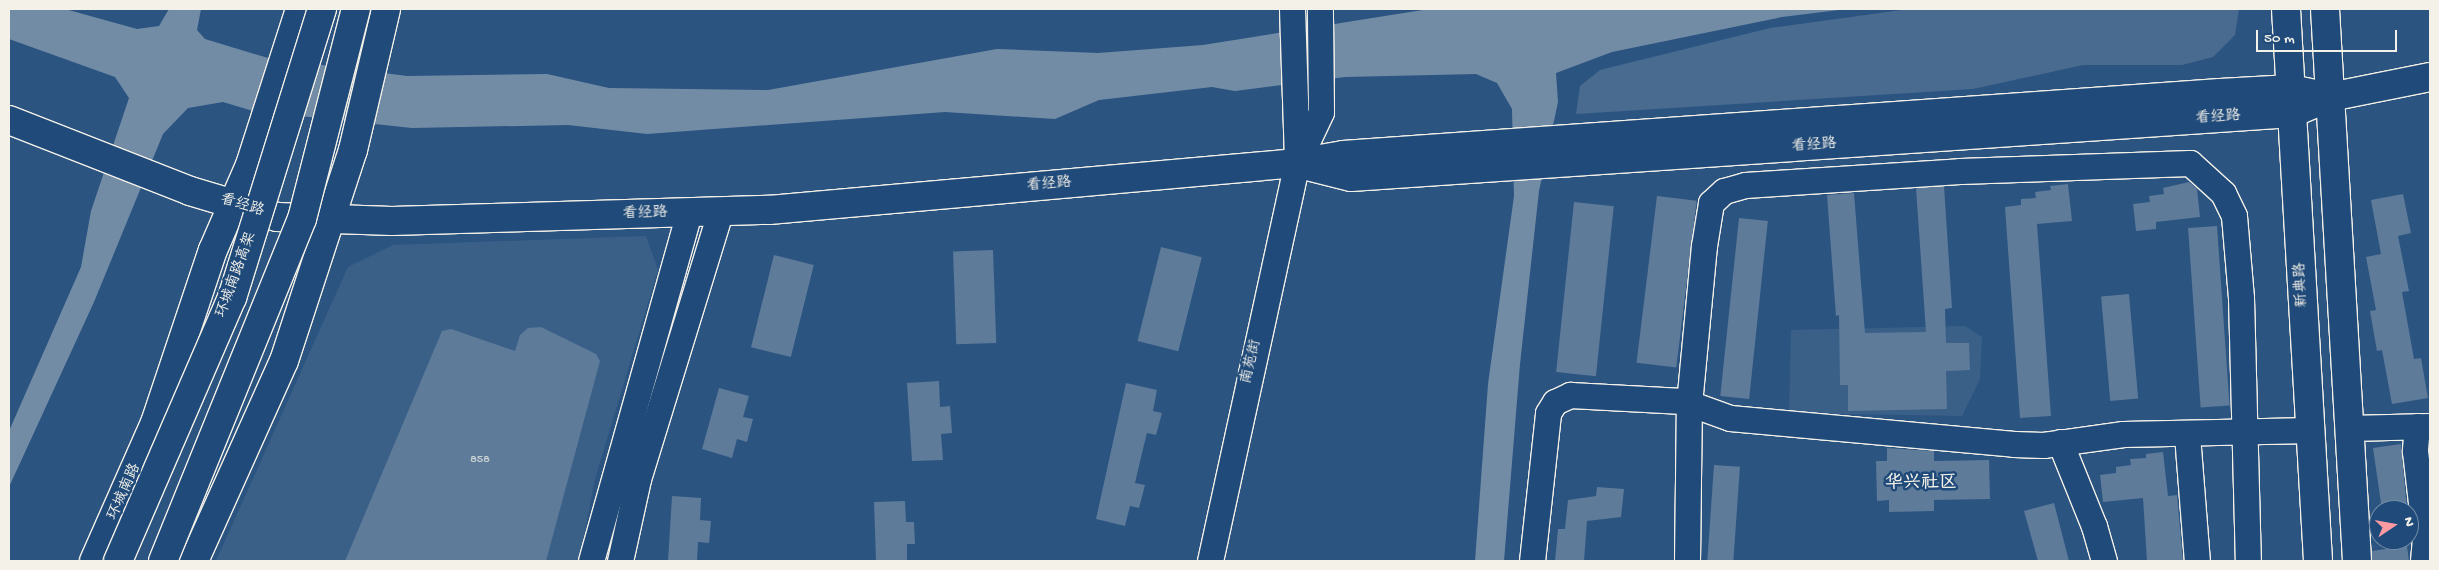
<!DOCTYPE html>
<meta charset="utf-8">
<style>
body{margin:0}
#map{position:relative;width:2439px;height:570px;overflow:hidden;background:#2c5481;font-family:"Gochi Hand","LXGW WenKai TC",sans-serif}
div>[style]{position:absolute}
.built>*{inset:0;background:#3b6088}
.green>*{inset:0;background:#496b90}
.water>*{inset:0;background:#738ca6}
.building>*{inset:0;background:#5e7b9a;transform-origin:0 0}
.roads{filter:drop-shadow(1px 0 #f4f1e8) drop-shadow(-1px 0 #f4f1e8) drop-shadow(0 1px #f4f1e8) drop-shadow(0 -1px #f4f1e8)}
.minor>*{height:25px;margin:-12.5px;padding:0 12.5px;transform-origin:12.5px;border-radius:12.5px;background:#1f4a7a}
.major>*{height:28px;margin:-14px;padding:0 14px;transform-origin:14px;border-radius:14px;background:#1f4a7a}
.bridges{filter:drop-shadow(1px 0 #f4f1e8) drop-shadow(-1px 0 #f4f1e8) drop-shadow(0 1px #f4f1e8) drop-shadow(0 -1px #f4f1e8)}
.highway-bridge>*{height:28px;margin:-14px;padding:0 14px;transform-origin:14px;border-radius:14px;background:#1f4a7a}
span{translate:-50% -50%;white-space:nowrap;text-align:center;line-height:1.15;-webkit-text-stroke:5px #1f4a7a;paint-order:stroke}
.number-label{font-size:12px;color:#ced4d4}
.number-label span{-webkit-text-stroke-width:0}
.street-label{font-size:15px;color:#f4f1e8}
.quarter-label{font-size:18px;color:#f4f1e8;font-weight:700}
.frame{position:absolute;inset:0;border:10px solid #f4f1e8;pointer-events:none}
.north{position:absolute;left:2369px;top:500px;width:50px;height:50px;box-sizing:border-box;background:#1f4a7a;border:1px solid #748da6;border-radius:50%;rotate:78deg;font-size:14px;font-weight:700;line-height:20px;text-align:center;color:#f4f1e8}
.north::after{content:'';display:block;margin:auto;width:18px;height:22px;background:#ff9aa2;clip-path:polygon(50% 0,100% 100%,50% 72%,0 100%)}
.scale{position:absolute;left:2256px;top:30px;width:141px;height:22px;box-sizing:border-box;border:2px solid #f4f1e8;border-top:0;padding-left:6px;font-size:15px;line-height:18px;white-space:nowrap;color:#f4f1e8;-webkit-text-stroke:4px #1f4a7a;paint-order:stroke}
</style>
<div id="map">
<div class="built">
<i style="clip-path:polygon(646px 236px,658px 270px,595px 479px,579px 561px,216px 561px,348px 267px,393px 245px)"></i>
<i style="clip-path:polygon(1965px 326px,1982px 337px,1980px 379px,1962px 416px,1789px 413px,1791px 330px)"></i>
</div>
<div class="green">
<i style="clip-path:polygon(1909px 9px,2239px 9px,2235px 35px,2213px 57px,2182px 65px,2083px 65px,1973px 89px,1576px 114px,1580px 86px,1600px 70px,1770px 28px)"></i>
</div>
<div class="water">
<i style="clip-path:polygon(9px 9px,65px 9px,137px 29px,159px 26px,169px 9px,201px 9px,197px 30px,205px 39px,268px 58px,407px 76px,547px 74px,609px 88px,768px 90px,997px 49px,1098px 53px,1203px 45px,1429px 9px,1847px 9px,1782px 17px,1612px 52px,1556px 73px,1558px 102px,1539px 191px,1520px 364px,1504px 561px,1475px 561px,1488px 384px,1514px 196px,1512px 109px,1497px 83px,1476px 74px,1345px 77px,1235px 91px,1212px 87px,1099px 100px,1055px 119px,945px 112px,647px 134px,568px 125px,412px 128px,253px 111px,223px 102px,188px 108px,163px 134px,94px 302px,9px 487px,9px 431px,81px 267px,91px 211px,129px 98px,115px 77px,9px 39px)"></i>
</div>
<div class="building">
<i style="clip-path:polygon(2189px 182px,2197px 189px,2200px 217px,2156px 222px,2156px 229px,2136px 231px,2133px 204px,2150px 202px,2149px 196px,2164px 194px,2163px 188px)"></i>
<i style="clip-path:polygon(2068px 184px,2072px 221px,2037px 224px,2051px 416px,2020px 418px,2005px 207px,2021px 205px,2021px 199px,2036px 198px,2035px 192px,2051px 190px,2050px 186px)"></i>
<i style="clip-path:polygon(1944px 186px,1952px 308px,1945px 309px,1946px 343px,1969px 343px,1970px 370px,1946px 371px,1947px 409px,1848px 411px,1848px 385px,1840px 385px,1839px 315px,1836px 316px,1827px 195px,1854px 193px,1865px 333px,1926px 332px,1916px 188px)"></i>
<i style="clip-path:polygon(2403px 194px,2411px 233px,2398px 236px,2409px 291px,2402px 292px,2414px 359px,2421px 358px,2428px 398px,2392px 404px,2382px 350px,2377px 351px,2370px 311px,2376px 310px,2366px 257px,2381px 254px,2371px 200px)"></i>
<i style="left:1657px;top:196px;width:40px;height:168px;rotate:7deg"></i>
<i style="left:1574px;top:202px;width:40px;height:171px;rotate:6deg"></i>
<i style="left:1739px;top:218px;width:29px;height:179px;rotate:6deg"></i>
<i style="left:2217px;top:226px;width:180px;height:29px;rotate:86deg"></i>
<i style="left:1161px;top:247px;width:42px;height:97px;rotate:14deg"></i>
<i style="left:993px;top:250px;width:93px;height:40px;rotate:88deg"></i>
<i style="left:774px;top:255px;width:41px;height:95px;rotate:14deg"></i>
<i style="left:2129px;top:294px;width:105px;height:28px;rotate:85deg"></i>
<i style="clip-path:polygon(541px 327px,596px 354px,600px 361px,546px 561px,345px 561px,442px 331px,451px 329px,515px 351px,520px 335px,528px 328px)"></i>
<i style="clip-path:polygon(939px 381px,940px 407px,950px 406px,952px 433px,941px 434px,943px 460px,912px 461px,907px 383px)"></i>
<i style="clip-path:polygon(1126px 383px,1157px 390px,1153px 411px,1162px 413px,1156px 435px,1147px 433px,1142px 453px,1135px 483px,1145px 485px,1139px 508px,1130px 506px,1125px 526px,1096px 519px)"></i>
<i style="clip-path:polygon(719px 388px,749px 396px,743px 417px,753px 419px,747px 442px,737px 439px,732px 458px,702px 449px)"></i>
<i style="clip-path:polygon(2401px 444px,2407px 510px,2382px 510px,2373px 448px)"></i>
<i style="clip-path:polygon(1887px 448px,1934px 451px,1934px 461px,1989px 460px,1990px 499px,1934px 500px,1934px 511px,1889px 512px,1889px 500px,1877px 501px,1876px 461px,1887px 461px)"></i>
<i style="clip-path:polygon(2163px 452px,2168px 496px,2177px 495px,2183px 561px,2147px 561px,2143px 498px,2103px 502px,2100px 475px,2116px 473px,2116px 467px,2131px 465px,2130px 459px,2146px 458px,2146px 454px)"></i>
<i style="left:1714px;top:465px;width:26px;height:96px;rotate:4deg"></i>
<i style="clip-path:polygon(1597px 487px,1624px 489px,1621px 517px,1587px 521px,1584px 561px,1555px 561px,1558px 529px,1565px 529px,1568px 500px,1596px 496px)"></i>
<i style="clip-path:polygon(672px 496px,701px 498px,700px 520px,711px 521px,709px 543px,698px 542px,697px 561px,668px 561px)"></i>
<i style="clip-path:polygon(905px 501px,906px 522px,914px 522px,915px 544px,907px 544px,907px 561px,876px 561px,874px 502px)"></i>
<i style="clip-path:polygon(2054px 503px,2069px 561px,2038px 561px,2024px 511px)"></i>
<i style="clip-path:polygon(2407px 546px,2409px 561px,2372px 561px,2372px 551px)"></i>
</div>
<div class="roads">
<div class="minor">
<i style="left:1292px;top:9px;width:151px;rotate:88.1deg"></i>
<i style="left:2417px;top:426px;width:25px;rotate:95deg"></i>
<i style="left:2415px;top:451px;width:88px;rotate:83.4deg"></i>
<i style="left:2425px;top:538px;width:23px;rotate:95deg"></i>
<i style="left:2349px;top:428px;width:81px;rotate:-1.4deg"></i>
<i style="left:2187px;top:435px;width:126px;rotate:85.5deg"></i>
<i style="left:2060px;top:442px;width:91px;rotate:68deg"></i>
<i style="left:2094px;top:526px;width:36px;rotate:74deg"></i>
<i style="left:591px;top:561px;width:362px;rotate:-74.3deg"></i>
<i style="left:620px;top:561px;width:84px;rotate:-77.6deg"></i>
<i style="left:638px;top:479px;width:279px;rotate:-72.9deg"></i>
<i style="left:1210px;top:561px;width:407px;rotate:-77.7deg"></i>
<i style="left:1297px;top:163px;width:56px;rotate:-64.8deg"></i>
<i style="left:1321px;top:112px;width:103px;rotate:-90.6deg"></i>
<i style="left:1532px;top:561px;width:149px;rotate:-83.8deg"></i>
<i style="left:1548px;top:413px;width:13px;rotate:-58deg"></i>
<i style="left:1555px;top:402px;width:17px;rotate:-25deg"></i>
<i style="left:1570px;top:395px;width:113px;rotate:3deg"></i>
<i style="left:1683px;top:401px;width:50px;rotate:19.9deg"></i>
<i style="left:1730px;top:418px;width:285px;rotate:5.2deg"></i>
<i style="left:2014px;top:444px;width:29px;rotate:2deg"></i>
<i style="left:2043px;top:445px;width:81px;rotate:-7.8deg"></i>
<i style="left:2123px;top:434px;width:188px;rotate:-1.2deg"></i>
<i style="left:1687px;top:561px;width:157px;rotate:-89.3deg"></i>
<i style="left:1689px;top:404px;width:159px;rotate:-84.6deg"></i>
<i style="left:1704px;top:246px;width:44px;rotate:-80.8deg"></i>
<i style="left:1711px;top:203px;width:18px;rotate:-43deg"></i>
<i style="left:1724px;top:191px;width:22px;rotate:-16deg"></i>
<i style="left:1745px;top:185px;width:215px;rotate:-3.7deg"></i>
<i style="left:1960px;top:171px;width:230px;rotate:-2deg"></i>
<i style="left:2190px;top:163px;width:45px;rotate:42.3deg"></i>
<i style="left:2223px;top:193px;width:25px;rotate:64deg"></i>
<i style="left:2234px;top:216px;width:82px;rotate:85.1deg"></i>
<i style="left:2241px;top:298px;width:263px;rotate:88.5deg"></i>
</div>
<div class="major">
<i style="left:2286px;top:9px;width:553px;rotate:86.68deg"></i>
<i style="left:2325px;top:9px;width:553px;rotate:86.68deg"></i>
<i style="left:9px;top:120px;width:194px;rotate:21.4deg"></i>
<i style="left:190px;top:191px;width:91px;rotate:16.6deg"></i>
<i style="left:277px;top:217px;width:115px;rotate:2deg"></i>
<i style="left:392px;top:221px;width:377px;rotate:-1.7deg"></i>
<i style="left:769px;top:210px;width:530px;rotate:-5.09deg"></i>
<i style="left:1297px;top:163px;width:47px;rotate:-9.9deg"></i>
<i style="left:1343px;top:155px;width:879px;rotate:-4.04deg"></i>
<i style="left:2220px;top:93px;width:71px;rotate:-3.2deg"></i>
<i style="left:2291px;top:89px;width:40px;rotate:12deg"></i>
<i style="left:1303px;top:165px;width:49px;rotate:14deg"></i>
<i style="left:1351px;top:177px;width:943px;rotate:-3.89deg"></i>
<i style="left:2292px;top:113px;width:41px;rotate:-22.8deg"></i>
<i style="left:2330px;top:97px;width:102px;rotate:-11.3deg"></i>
<i style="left:94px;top:561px;width:151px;rotate:-66.2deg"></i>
<i style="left:155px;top:423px;width:182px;rotate:-71.5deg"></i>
<i style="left:213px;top:250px;width:93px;rotate:-66.5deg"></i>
<i style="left:250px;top:165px;width:164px;rotate:-72.2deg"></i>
<i style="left:194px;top:561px;width:219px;rotate:-65.8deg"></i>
<i style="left:284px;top:361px;width:222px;rotate:-71.9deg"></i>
<i style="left:353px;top:150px;width:145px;rotate:-76.8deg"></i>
</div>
</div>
<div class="bridges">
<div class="highway-bridge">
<i style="left:118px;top:561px;width:287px;rotate:-66.6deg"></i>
<i style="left:232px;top:298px;width:303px;rotate:-72.7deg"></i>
<i style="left:163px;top:561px;width:369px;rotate:-67.9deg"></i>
<i style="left:302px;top:219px;width:217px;rotate:-75.6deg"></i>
</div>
</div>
<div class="number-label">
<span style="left:480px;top:461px">858</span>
</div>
<div class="street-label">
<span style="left:2218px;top:118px;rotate:-4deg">看经路</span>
<span style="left:1814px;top:146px;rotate:-4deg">看经路</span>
<span style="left:1049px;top:185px;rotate:-5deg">看经路</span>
<span style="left:242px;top:206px;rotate:17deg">看经路</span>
<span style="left:645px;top:214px;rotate:-2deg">看经路</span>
<span style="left:237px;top:275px;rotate:-70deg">环城南路高架</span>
<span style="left:2302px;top:285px;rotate:-93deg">新典路</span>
<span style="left:1252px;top:362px;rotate:-77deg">南苑街</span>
<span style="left:125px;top:492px;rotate:-66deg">环城南路</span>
</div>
<div class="quarter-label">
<span style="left:1921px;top:484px">华兴社区</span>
</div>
<div class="frame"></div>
<div class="north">N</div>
<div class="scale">50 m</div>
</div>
